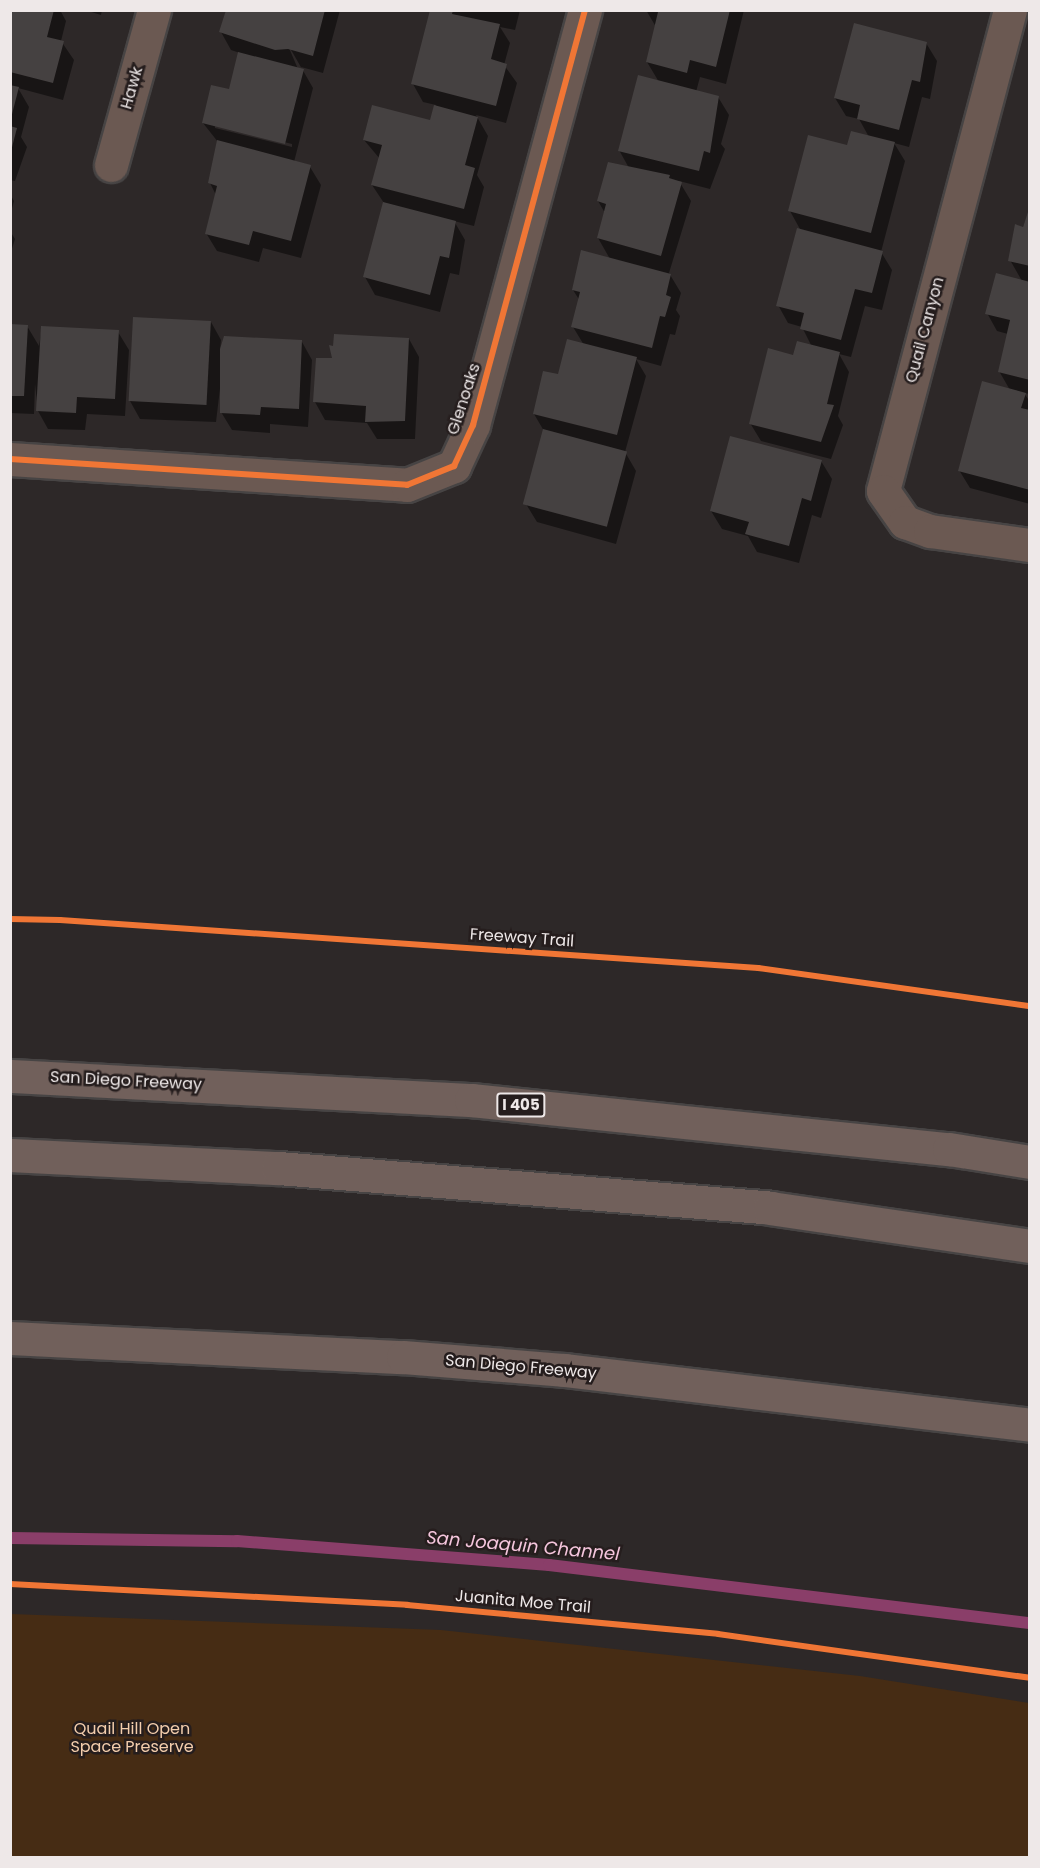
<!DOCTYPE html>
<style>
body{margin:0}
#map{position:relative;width:1040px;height:1868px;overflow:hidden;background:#2d2828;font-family:Poppins,sans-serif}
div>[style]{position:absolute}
.green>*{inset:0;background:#462c14}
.shadow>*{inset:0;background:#0007}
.stream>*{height:12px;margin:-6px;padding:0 6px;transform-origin:6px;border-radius:6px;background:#8a3e69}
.building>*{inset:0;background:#454141;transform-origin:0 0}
.roads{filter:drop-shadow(2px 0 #474444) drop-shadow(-2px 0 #474444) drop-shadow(0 2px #474444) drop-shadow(0 -2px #474444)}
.minor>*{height:33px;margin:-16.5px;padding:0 16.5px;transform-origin:16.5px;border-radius:16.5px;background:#6b5952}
.motorway>*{height:33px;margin:-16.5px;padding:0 16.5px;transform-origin:16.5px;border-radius:16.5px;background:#71605b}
.cycleway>*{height:6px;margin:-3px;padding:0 3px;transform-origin:3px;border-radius:3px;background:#f07635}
span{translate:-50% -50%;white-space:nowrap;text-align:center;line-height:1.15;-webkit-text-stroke:5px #251d1d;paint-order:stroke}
.shield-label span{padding:2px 4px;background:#251d1d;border:2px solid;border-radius:4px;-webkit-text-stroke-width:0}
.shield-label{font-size:15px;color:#eee8e8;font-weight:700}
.street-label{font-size:16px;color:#eee8e8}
.park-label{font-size:16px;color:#f3cdac}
.water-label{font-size:18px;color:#f5c6dd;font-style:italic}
.frame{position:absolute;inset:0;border:12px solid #eee8e8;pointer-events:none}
</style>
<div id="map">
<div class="green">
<i style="clip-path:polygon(11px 1614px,441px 1630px,860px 1676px,1029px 1703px,1029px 1857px,11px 1857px)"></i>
</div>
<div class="shadow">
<i style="clip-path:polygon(10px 10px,60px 10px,66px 21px,61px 41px,74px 60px,63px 100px,18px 88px,29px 107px,21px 137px,27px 147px,15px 181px,10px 180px)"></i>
<i style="clip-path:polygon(85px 10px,102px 10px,101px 15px)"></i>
<i style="clip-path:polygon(evenodd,226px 10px,340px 10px,323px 73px,301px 67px,313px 88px,294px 162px,310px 167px,321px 185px,301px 258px,263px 248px,259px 262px,217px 251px,206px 233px,216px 195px,210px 183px,218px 142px,203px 123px,230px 91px,240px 53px,231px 50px,221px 32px,226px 10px,286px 41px,302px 69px,298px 69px,286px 41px,226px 10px,215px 125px,292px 144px,292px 147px,215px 128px,215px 125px)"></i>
<i style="clip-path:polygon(432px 10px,520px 10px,515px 30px,500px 27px,510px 43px,504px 65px,517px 83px,506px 123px,476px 115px,488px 136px,477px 175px,484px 187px,474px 226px,454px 221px,465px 240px,459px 275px,450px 273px,440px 312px,375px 295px,365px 277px,384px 203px,372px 185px,380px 159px,364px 140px,431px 122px,436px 105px,423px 102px,413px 84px)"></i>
<i style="clip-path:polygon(646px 10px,744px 10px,726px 84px,700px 77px,696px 92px,718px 97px,729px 115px,721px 144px,725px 149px,710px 189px,679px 181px,691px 201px,669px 273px,681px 293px,676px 310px,680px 316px,675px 335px,670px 334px,661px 366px,636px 359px,646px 376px,625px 452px,636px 471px,616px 544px,537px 522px,526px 504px,544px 431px,534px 414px,584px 345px,573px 327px,580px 301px,573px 290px,610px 259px,598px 238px,605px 213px,598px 201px,629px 168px,619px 150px,659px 82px,647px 62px,656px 27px)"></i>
<i style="clip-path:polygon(926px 43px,937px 61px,930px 99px,922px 97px,909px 147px,894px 143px,905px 161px,881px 252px,892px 270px,882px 310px,865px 306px,851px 357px,839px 354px,849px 372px,838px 416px,843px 425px,831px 459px,761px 441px,750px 423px,794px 356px,812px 347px,802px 327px,788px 323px,778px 305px,801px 231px,790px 211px,848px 147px,869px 137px,859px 119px,846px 116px,835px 98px)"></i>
<i style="clip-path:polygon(10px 194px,14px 201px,10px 216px)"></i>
<i style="clip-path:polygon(1030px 209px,1030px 394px,1024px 393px,1030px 402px,1030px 504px,970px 488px,959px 470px,1010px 390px,999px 371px,1008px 334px,997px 331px,987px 313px,1022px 281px,1010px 260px)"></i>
<i style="clip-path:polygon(10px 231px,15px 239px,10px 255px)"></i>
<i style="clip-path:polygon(211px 322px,221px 340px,220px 350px,302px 342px,312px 360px,308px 427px,270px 424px,270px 433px,232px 430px,221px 412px,222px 372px,216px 422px,140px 419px,130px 401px)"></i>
<i style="clip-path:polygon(10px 326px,27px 326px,39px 346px,42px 328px,118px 332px,129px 350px,125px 416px,87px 414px,85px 430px,48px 429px,38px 411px,35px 384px,34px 414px,10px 413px)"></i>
<i style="clip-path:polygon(409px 339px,419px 357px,415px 439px,377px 439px,367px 423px,325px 420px,315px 402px,334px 360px)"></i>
<i style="clip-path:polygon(821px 461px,832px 479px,821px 518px,812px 515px,799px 563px,757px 552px,748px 536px,722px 529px,711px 511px)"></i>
</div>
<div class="stream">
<i style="left:10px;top:1538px;width:227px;rotate:0.8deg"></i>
<i style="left:237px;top:1541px;width:313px;rotate:4.4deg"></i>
<i style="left:549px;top:1565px;width:484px;rotate:6.9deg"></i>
</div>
<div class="building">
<i style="clip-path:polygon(10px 10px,54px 10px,47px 37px,64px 41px,53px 83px,10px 72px)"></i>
<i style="clip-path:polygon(226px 10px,325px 10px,313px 56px,288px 49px,275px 50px,219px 32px)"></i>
<i style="clip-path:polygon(430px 10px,453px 10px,452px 14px,500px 24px,491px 59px,507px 64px,496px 106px,411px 84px)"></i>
<i style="clip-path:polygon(653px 10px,730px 10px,716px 67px,690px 60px,687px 73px,646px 62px,658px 12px)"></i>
<i style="clip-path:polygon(854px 23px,927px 42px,920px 82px,912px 80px,899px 130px,857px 119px,860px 105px,834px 98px)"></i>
<i style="clip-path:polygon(238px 52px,304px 69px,285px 144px,202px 123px,211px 85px,229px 89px)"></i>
<i style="clip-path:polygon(638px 75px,719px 96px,710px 153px,704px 151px,699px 171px,618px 151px)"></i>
<i style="clip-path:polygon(10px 85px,19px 87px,11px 118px,10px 118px)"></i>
<i style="clip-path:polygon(372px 105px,430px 120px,434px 105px,478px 117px,465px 165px,475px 168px,464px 209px,371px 185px,382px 145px,363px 140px)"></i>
<i style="clip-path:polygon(10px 126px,17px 128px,11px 151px,10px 151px)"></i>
<i style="clip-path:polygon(851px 131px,895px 142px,871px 233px,788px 211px,808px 135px,847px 145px)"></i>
<i style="clip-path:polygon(217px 140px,311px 165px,291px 241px,253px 231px,249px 245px,205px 234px,217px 186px,208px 183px)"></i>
<i style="clip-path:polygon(608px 162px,670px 175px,669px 178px,682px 182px,661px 256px,597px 238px,606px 204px,597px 201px)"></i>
<i style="clip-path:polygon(383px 202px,456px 221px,449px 258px,440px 256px,430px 295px,363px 277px)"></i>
<i style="clip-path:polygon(1030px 206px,1030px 266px,1008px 261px,1015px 224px,1023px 227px)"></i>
<i style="clip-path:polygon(797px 228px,883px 251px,872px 293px,855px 289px,841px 340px,800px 329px,804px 313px,776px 306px)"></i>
<i style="clip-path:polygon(581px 250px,671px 274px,666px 295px,671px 297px,665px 317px,660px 316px,652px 348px,571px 327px,580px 292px,572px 290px)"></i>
<i style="clip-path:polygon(996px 273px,1030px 282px,1030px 380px,998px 372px,1010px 320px,985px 314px)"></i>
<i style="left:133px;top:317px;width:78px;height:84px;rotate:3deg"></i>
<i style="clip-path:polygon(10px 324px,28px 325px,24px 396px,10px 396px)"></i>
<i style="clip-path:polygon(41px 326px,119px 330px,115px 399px,77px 397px,76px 413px,36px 411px)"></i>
<i style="clip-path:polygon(334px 334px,409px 338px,405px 421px,365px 422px,366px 406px,313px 402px,316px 358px,332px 358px,329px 345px,333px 346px)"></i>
<i style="clip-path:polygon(224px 336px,302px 340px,299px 409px,261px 407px,260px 415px,220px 413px,220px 349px)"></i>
<i style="clip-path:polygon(567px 339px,637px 357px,617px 435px,533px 414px,543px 371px,558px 374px)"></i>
<i style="clip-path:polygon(797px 341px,840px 352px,827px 404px,834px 405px,821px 442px,749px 424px,768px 348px,793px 355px)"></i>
<i style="clip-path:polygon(982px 381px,1026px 393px,1021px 408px,1030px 410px,1030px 490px,958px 471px)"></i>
<i style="left:543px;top:429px;width:87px;height:78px;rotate:15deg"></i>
<i style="clip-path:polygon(730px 436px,822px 460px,811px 501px,802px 498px,789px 546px,745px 534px,749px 522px,710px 511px)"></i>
</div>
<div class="roads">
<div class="minor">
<i style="left:1010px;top:10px;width:497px;rotate:104.8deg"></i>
<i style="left:883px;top:491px;width:38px;rotate:55deg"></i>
<i style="left:905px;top:522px;width:27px;rotate:20deg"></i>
<i style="left:930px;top:531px;width:101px;rotate:8deg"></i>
<i style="left:111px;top:165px;width:161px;rotate:-74.5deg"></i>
<i style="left:10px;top:459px;width:398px;rotate:3.7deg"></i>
<i style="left:407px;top:485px;width:51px;rotate:-22deg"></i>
<i style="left:454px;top:466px;width:45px;rotate:-65.1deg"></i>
<i style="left:473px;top:425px;width:430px;rotate:-74.9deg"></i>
</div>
<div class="motorway">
<i style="left:10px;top:1076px;width:462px;rotate:3deg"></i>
<i style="left:471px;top:1100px;width:481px;rotate:5.9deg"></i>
<i style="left:949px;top:1149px;width:82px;rotate:9.1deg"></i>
<i style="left:10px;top:1155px;width:268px;rotate:2.8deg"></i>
<i style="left:278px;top:1168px;width:494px;rotate:4.6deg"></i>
<i style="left:770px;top:1208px;width:263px;rotate:8.3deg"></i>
<i style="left:10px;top:1338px;width:393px;rotate:2.8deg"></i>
<i style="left:403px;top:1357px;width:163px;rotate:4.6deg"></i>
<i style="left:565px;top:1370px;width:468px;rotate:6.7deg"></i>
</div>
</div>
<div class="cycleway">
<i style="left:10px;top:459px;width:398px;rotate:3.7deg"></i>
<i style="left:407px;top:485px;width:51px;rotate:-22deg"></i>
<i style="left:454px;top:466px;width:45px;rotate:-65.1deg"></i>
<i style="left:473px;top:425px;width:430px;rotate:-74.9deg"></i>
<i style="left:10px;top:919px;width:50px;rotate:1.1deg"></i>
<i style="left:60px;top:920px;width:700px;rotate:3.93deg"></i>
<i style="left:758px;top:968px;width:275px;rotate:8deg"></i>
<i style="left:10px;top:1584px;width:398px;rotate:3deg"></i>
<i style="left:407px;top:1605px;width:312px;rotate:5.3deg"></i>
<i style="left:718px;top:1634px;width:315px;rotate:8deg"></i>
</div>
<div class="shield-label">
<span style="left:521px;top:1105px">I 405</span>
</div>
<div class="street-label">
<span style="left:132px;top:88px;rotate:-74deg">Hawk</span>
<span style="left:925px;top:330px;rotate:-75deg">Quail Canyon</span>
<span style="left:464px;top:399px;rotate:-72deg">Glenoaks</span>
<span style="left:522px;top:938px;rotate:4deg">Freeway Trail</span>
<span style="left:126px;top:1081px;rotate:3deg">San Diego Freeway</span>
<span style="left:521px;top:1367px;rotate:5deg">San Diego Freeway</span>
<span style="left:523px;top:1602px;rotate:5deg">Juanita Moe Trail</span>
</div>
<div class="park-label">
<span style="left:132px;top:1738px">Quail Hill Open<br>Space Preserve</span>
</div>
<div class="water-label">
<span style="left:523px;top:1546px;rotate:5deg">San Joaquin Channel</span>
</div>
<div class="frame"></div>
</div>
